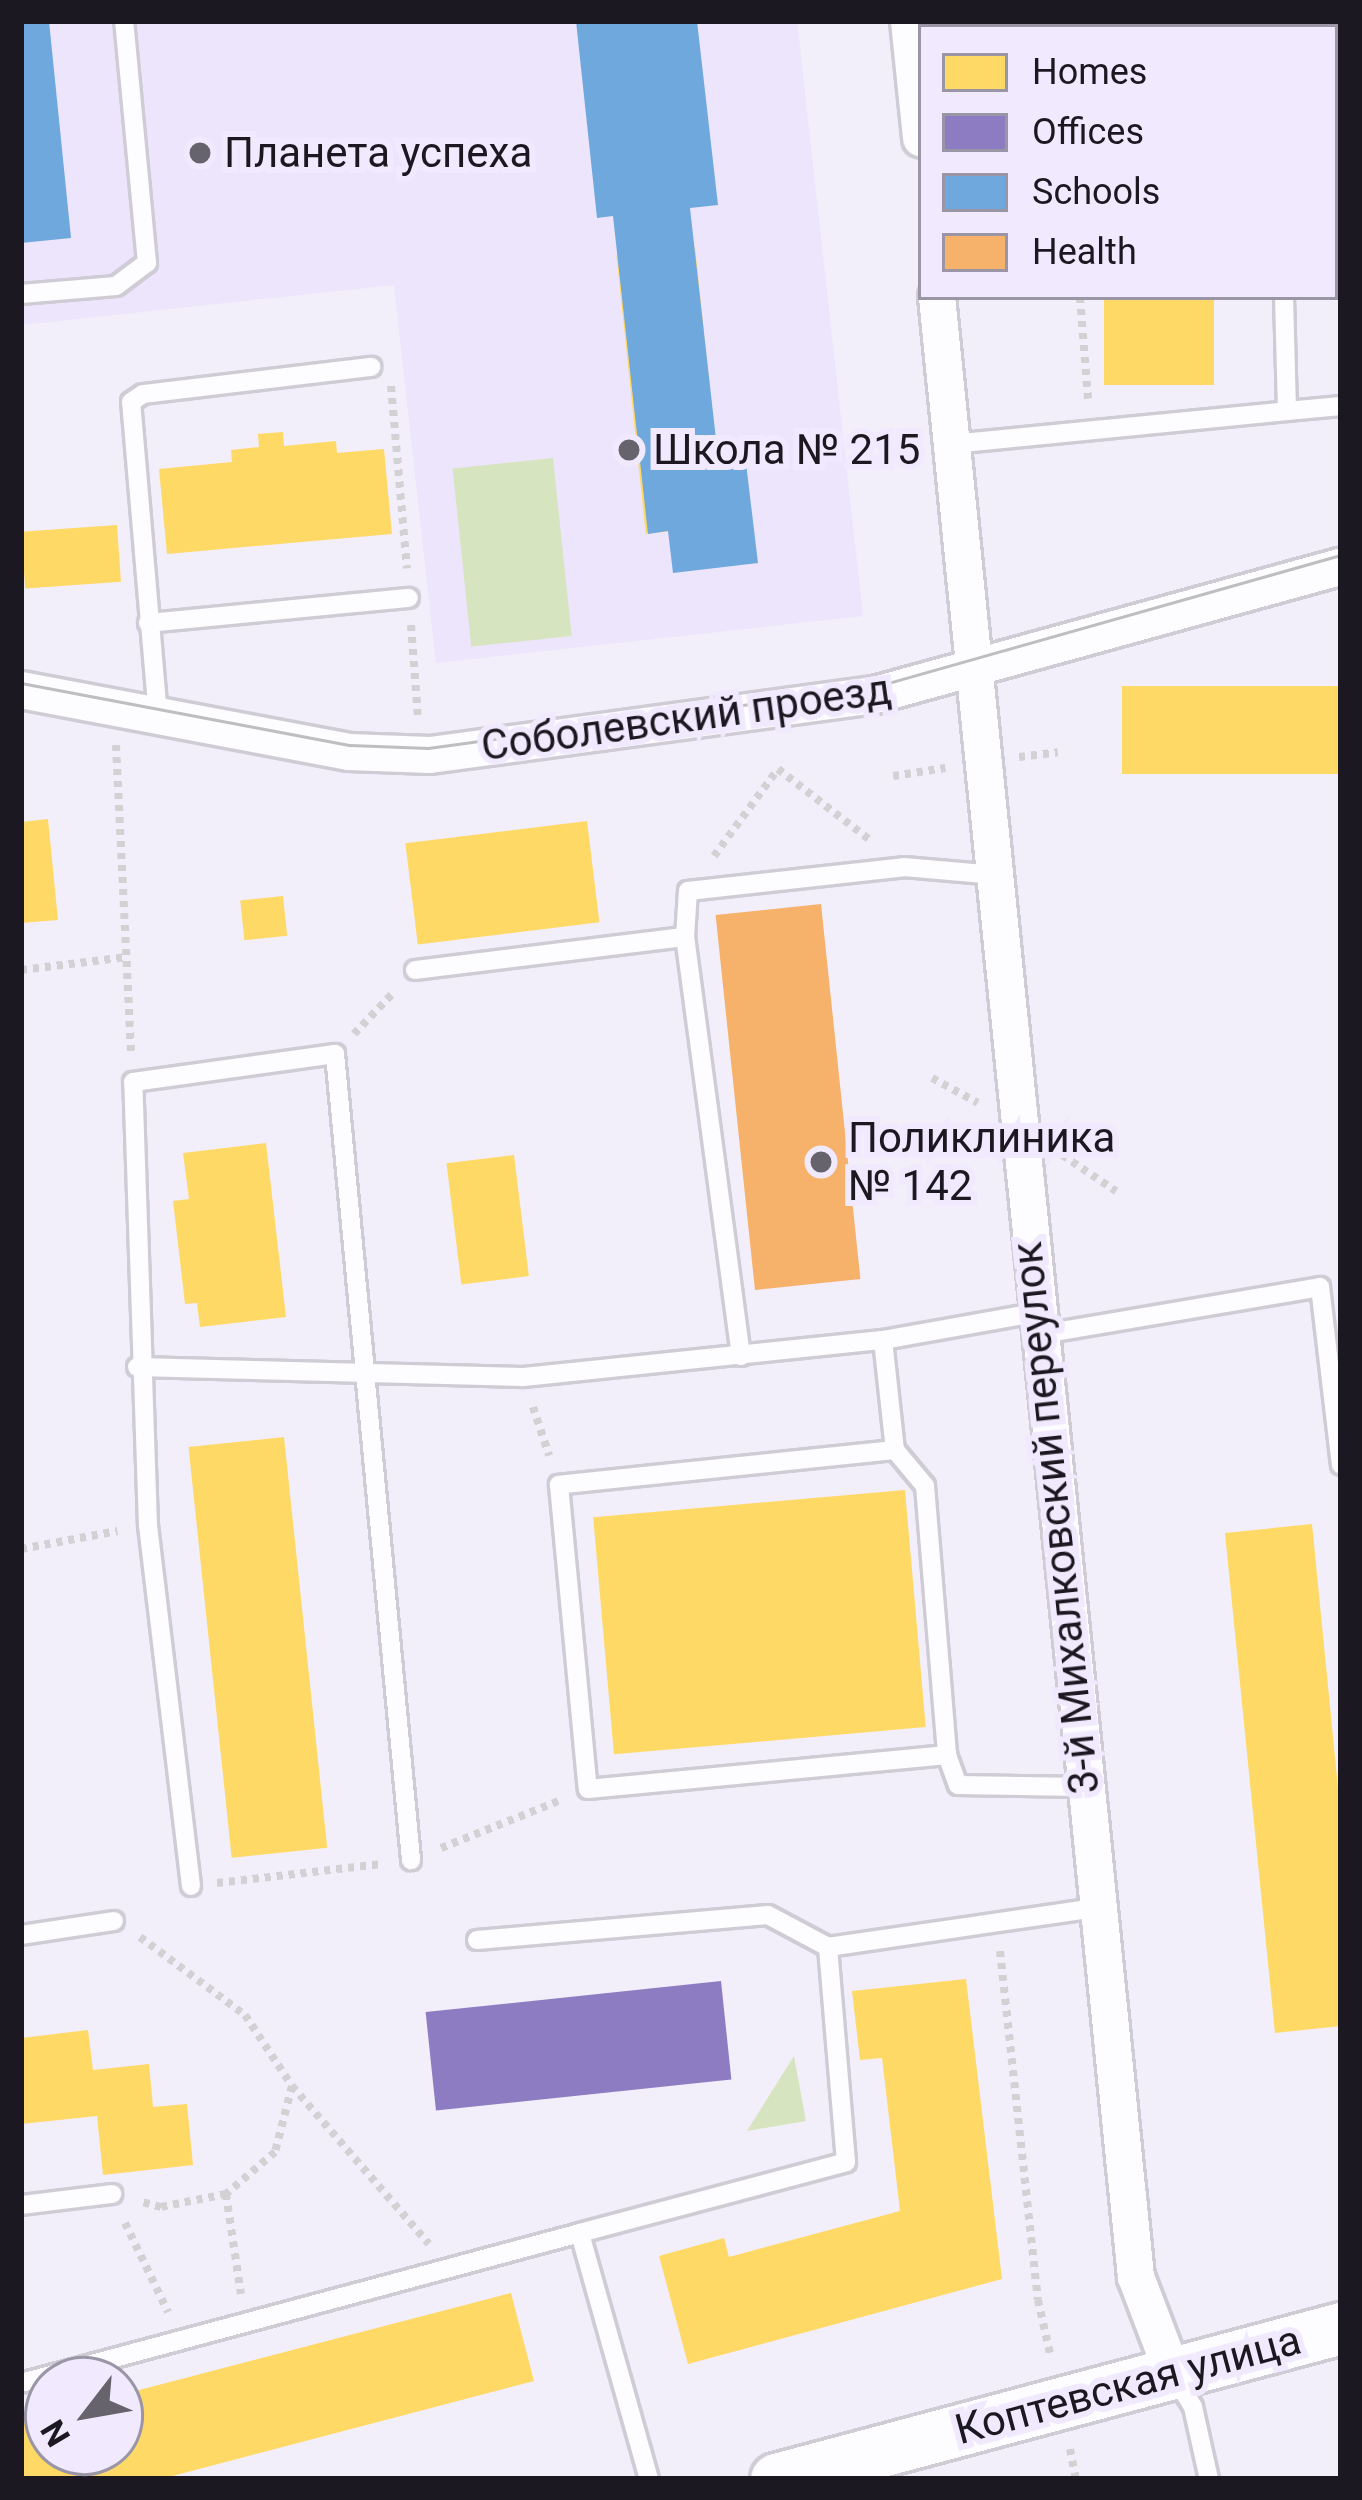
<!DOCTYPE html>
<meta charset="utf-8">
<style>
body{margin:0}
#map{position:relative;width:1362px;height:2500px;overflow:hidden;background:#f2eefa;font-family:Roboto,sans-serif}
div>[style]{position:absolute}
.built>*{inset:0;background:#ede5fc}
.green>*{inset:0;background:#d6e5bf;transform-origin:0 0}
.homes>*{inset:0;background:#ffd966;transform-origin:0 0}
.offices>*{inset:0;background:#8e7cc3;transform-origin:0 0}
.schools>*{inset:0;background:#6fa8dc}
.health>*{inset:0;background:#f6b26b;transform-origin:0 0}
.path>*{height:8px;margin-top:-4px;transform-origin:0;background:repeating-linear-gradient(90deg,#d2d1d4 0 6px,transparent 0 12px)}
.roads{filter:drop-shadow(3px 0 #cfccd5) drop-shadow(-3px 0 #cfccd5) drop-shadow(0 3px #cfccd5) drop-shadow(0 -3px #cfccd5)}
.lane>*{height:18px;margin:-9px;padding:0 9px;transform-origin:9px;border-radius:9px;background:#fdfcfe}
.street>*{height:36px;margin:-18px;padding:0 18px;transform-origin:18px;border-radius:18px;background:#fdfcfe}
.secondary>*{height:51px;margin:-25.5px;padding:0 25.5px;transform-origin:25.5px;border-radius:25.5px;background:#fdfcfe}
.tram>*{height:3px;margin:-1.5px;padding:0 1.5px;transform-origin:1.5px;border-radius:1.5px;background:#bebec0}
.dots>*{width:33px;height:33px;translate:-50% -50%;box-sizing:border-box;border:6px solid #f1eafe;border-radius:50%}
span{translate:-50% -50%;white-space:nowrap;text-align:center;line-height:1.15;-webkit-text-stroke:12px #f1eafe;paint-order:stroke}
.poi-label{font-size:42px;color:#1b1821}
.left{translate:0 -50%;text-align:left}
.street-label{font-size:42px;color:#1b1821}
.frame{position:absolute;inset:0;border:24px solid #1b1821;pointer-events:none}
.legend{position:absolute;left:918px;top:24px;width:420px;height:276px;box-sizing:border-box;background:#f1eafe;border:3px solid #9b96a6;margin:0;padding:15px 21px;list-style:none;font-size:36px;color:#1b1821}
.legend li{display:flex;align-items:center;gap:24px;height:60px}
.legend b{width:60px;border:3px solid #9b96a6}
.north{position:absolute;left:24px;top:2356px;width:120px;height:120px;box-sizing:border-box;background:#f1eafe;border:3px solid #9b96a6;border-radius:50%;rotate:239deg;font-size:33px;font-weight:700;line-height:48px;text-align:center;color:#1b1821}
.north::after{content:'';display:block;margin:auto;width:42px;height:54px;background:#66636d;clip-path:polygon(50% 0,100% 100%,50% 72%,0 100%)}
</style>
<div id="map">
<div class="built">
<i style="clip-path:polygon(21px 21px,797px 21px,863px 616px,436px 663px,394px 285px,21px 325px)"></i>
</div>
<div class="green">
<i style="left:553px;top:458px;width:179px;height:101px;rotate:84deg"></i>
<i style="clip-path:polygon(794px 2056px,806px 2121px,747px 2131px)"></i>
</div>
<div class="homes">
<i style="left:695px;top:247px;width:280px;height:79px;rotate:84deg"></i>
<i style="left:1104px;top:297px;width:110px;height:88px"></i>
<i style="clip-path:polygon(283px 432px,284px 446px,336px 441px,337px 453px,384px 449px,392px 534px,167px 554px,159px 469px,232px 462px,231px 450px,259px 447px,258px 434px)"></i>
<i style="left:117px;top:525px;width:57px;height:96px;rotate:86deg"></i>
<i style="left:1341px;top:686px;width:88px;height:219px;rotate:90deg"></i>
<i style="clip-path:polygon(48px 819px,58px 920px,21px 923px,21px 822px)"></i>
<i style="left:587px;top:821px;width:102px;height:183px;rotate:83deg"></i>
<i style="left:283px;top:896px;width:40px;height:43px;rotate:84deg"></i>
<i style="clip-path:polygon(266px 1143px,286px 1317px,200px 1327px,197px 1303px,185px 1304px,173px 1201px,189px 1199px,183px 1153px)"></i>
<i style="left:514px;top:1155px;width:122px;height:68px;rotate:83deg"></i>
<i style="left:284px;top:1437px;width:413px;height:96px;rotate:84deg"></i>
<i style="left:905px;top:1490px;width:238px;height:313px;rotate:85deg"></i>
<i style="clip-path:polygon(1312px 1524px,1341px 1818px,1341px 2026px,1275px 2033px,1225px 1533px)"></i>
<i style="clip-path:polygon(966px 1979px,1002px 2279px,688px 2364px,659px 2256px,724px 2238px,729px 2257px,900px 2211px,882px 2058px,860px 2060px,852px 1991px)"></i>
<i style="clip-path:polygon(88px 2030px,93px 2070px,149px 2064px,153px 2107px,187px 2104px,193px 2165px,103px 2175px,97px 2116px,21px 2124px,21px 2038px)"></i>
<i style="clip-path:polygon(511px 2293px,534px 2381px,161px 2479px,21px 2479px,21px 2421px,48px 2414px,48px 2452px,120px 2452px,120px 2395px)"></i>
</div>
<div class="offices">
<i style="left:721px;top:1981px;width:99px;height:297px;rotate:84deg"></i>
</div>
<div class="schools">
<i style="clip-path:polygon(21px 21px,49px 21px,71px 238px,21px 243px)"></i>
<i style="clip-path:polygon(576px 21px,697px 21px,718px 205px,690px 208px,719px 466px,746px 463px,758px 563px,673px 573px,668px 531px,648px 534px,613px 216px,597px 218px)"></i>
</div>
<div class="health">
<i style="left:821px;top:904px;width:377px;height:106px;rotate:84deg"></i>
</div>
<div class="path">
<i style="left:1057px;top:21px;width:6px;rotate:81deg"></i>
<i style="left:1080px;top:297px;width:102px;rotate:85.5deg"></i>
<i style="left:391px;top:386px;width:183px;rotate:85deg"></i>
<i style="left:411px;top:625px;width:93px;rotate:85.7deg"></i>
<i style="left:116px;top:745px;width:309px;rotate:87.2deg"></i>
<i style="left:1019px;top:757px;width:39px;rotate:-7deg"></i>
<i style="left:893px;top:776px;width:53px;rotate:-8.7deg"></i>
<i style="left:714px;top:856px;width:108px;rotate:-53.7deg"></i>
<i style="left:778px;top:769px;width:116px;rotate:37.7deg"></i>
<i style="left:21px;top:970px;width:107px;rotate:-7deg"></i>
<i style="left:354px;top:1034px;width:57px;rotate:-46.4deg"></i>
<i style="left:932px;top:1078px;width:52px;rotate:28.5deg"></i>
<i style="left:1062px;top:1155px;width:65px;rotate:33.7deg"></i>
<i style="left:533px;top:1407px;width:51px;rotate:71.6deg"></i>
<i style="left:21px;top:1549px;width:98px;rotate:-10.6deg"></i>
<i style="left:441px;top:1848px;width:129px;rotate:-21.8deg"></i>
<i style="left:217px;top:1883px;width:165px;rotate:-6.6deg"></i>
<i style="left:140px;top:1937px;width:131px;rotate:36.6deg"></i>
<i style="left:245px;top:2015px;width:85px;rotate:56.5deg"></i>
<i style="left:292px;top:2086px;width:68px;rotate:104.4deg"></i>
<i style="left:275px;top:2152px;width:65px;rotate:139.4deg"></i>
<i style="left:226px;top:2194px;width:66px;rotate:168.7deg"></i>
<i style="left:161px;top:2207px;width:20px;rotate:-165deg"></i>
<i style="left:1000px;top:1951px;width:351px;rotate:83.8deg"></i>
<i style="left:1038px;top:2300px;width:59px;rotate:77.4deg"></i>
<i style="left:292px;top:2086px;width:209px;rotate:49.1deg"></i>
<i style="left:226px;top:2194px;width:101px;rotate:81.5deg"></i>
<i style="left:125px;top:2223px;width:99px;rotate:64.2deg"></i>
<i style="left:1070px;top:2449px;width:31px;rotate:79deg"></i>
</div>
<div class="roads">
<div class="lane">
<i style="left:1279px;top:21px;width:6px;rotate:90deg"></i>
<i style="left:1335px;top:201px;width:6px;rotate:-9deg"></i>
<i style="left:21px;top:294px;width:95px;rotate:-4.8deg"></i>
<i style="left:116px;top:286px;width:39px;rotate:-37deg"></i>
<i style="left:147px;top:263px;width:243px;rotate:-95.4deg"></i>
<i style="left:1287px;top:411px;width:54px;rotate:-5.3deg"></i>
<i style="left:952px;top:444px;width:337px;rotate:-5.6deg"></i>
<i style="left:1287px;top:411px;width:114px;rotate:-91.5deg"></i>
<i style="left:148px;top:623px;width:262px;rotate:-5.5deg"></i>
<i style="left:158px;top:716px;width:315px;rotate:-94.9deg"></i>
<i style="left:131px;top:402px;width:14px;rotate:-34deg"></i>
<i style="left:143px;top:394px;width:230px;rotate:-6.8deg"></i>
<i style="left:415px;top:970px;width:272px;rotate:-7deg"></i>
<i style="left:1037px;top:1335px;width:287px;rotate:-9.6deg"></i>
<i style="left:1320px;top:1287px;width:179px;rotate:83.3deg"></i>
<i style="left:883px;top:1340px;width:111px;rotate:83.8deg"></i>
<i style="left:895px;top:1450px;width:47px;rotate:50.2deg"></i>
<i style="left:925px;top:1486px;width:270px;rotate:85.3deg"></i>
<i style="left:741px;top:1356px;width:423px;rotate:-97.6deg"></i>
<i style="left:685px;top:937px;width:46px;rotate:-86.3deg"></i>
<i style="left:688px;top:891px;width:217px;rotate:-6.3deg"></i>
<i style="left:904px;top:867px;width:92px;rotate:5deg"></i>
<i style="left:137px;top:1367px;width:386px;rotate:1.5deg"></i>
<i style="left:523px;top:1377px;width:362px;rotate:-5.9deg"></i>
<i style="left:883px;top:1340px;width:154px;rotate:-10.1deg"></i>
<i style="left:895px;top:1450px;width:338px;rotate:174.1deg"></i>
<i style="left:559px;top:1485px;width:305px;rotate:84.6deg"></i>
<i style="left:588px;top:1789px;width:361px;rotate:-5.4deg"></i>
<i style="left:947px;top:1755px;width:32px;rotate:70deg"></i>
<i style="left:958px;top:1785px;width:125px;rotate:0.9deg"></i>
<i style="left:191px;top:1886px;width:363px;rotate:-96.8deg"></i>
<i style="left:148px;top:1526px;width:444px;rotate:-91.9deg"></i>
<i style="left:133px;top:1082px;width:204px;rotate:-7.9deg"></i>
<i style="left:335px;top:1054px;width:810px;rotate:84.61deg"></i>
<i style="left:21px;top:1935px;width:94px;rotate:-8.6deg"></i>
<i style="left:477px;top:1940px;width:292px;rotate:-4.9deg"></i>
<i style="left:768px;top:1915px;width:68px;rotate:28.1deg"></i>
<i style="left:828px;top:1947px;width:270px;rotate:-8.3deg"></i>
<i style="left:21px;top:2205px;width:92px;rotate:-6.9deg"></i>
<i style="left:1175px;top:2378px;width:34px;rotate:58deg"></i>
<i style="left:1193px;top:2407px;width:74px;rotate:77.5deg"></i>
<i style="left:21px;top:2383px;width:579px;rotate:-15.02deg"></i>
<i style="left:649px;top:2479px;width:255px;rotate:-105.7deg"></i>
<i style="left:580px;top:2233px;width:275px;rotate:-14.9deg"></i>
<i style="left:846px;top:2162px;width:216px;rotate:-94.8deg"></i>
</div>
<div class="street">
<i style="left:909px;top:21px;width:118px;rotate:84.1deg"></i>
<i style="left:937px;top:297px;width:1990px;rotate:84.26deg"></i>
<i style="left:1136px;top:2277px;width:104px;rotate:69.1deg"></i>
<i style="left:21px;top:690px;width:334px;rotate:10.7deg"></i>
<i style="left:349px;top:752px;width:81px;rotate:2.1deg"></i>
<i style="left:430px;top:755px;width:449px;rotate:-7.7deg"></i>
<i style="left:875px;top:695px;width:483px;rotate:-15.4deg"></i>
</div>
<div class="secondary">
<i style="left:776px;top:2479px;width:585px;rotate:-14.96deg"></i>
</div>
</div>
<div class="tram">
<i style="left:21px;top:683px;width:335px;rotate:10.7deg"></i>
<i style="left:350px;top:745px;width:78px;rotate:2.2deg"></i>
<i style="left:428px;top:748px;width:450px;rotate:-7.8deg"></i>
<i style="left:874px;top:687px;width:485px;rotate:-15.8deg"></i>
</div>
<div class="dots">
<i style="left:200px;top:153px;background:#66636d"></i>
<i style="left:629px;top:450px;background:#66636d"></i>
<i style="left:821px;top:1162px;background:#66636d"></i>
</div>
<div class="poi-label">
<span class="left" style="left:224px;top:153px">Планета успеха</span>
<span class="left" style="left:653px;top:450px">Школа № 215</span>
<span class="left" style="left:848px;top:1162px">Поликлиника<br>№ 142</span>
</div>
<div class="street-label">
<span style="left:686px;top:718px;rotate:-8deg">Соболевский проезд</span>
<span style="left:1056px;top:1518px;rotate:-96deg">3-й Михалковский переулок</span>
<span style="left:1128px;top:2385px;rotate:-15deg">Коптевская улица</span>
</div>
<div class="frame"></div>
<ul class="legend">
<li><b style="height:33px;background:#ffd966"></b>Homes</li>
<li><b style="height:33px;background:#8e7cc3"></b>Offices</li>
<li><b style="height:33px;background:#6fa8dc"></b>Schools</li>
<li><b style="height:33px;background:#f6b26b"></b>Health</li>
</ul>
<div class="north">N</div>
</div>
